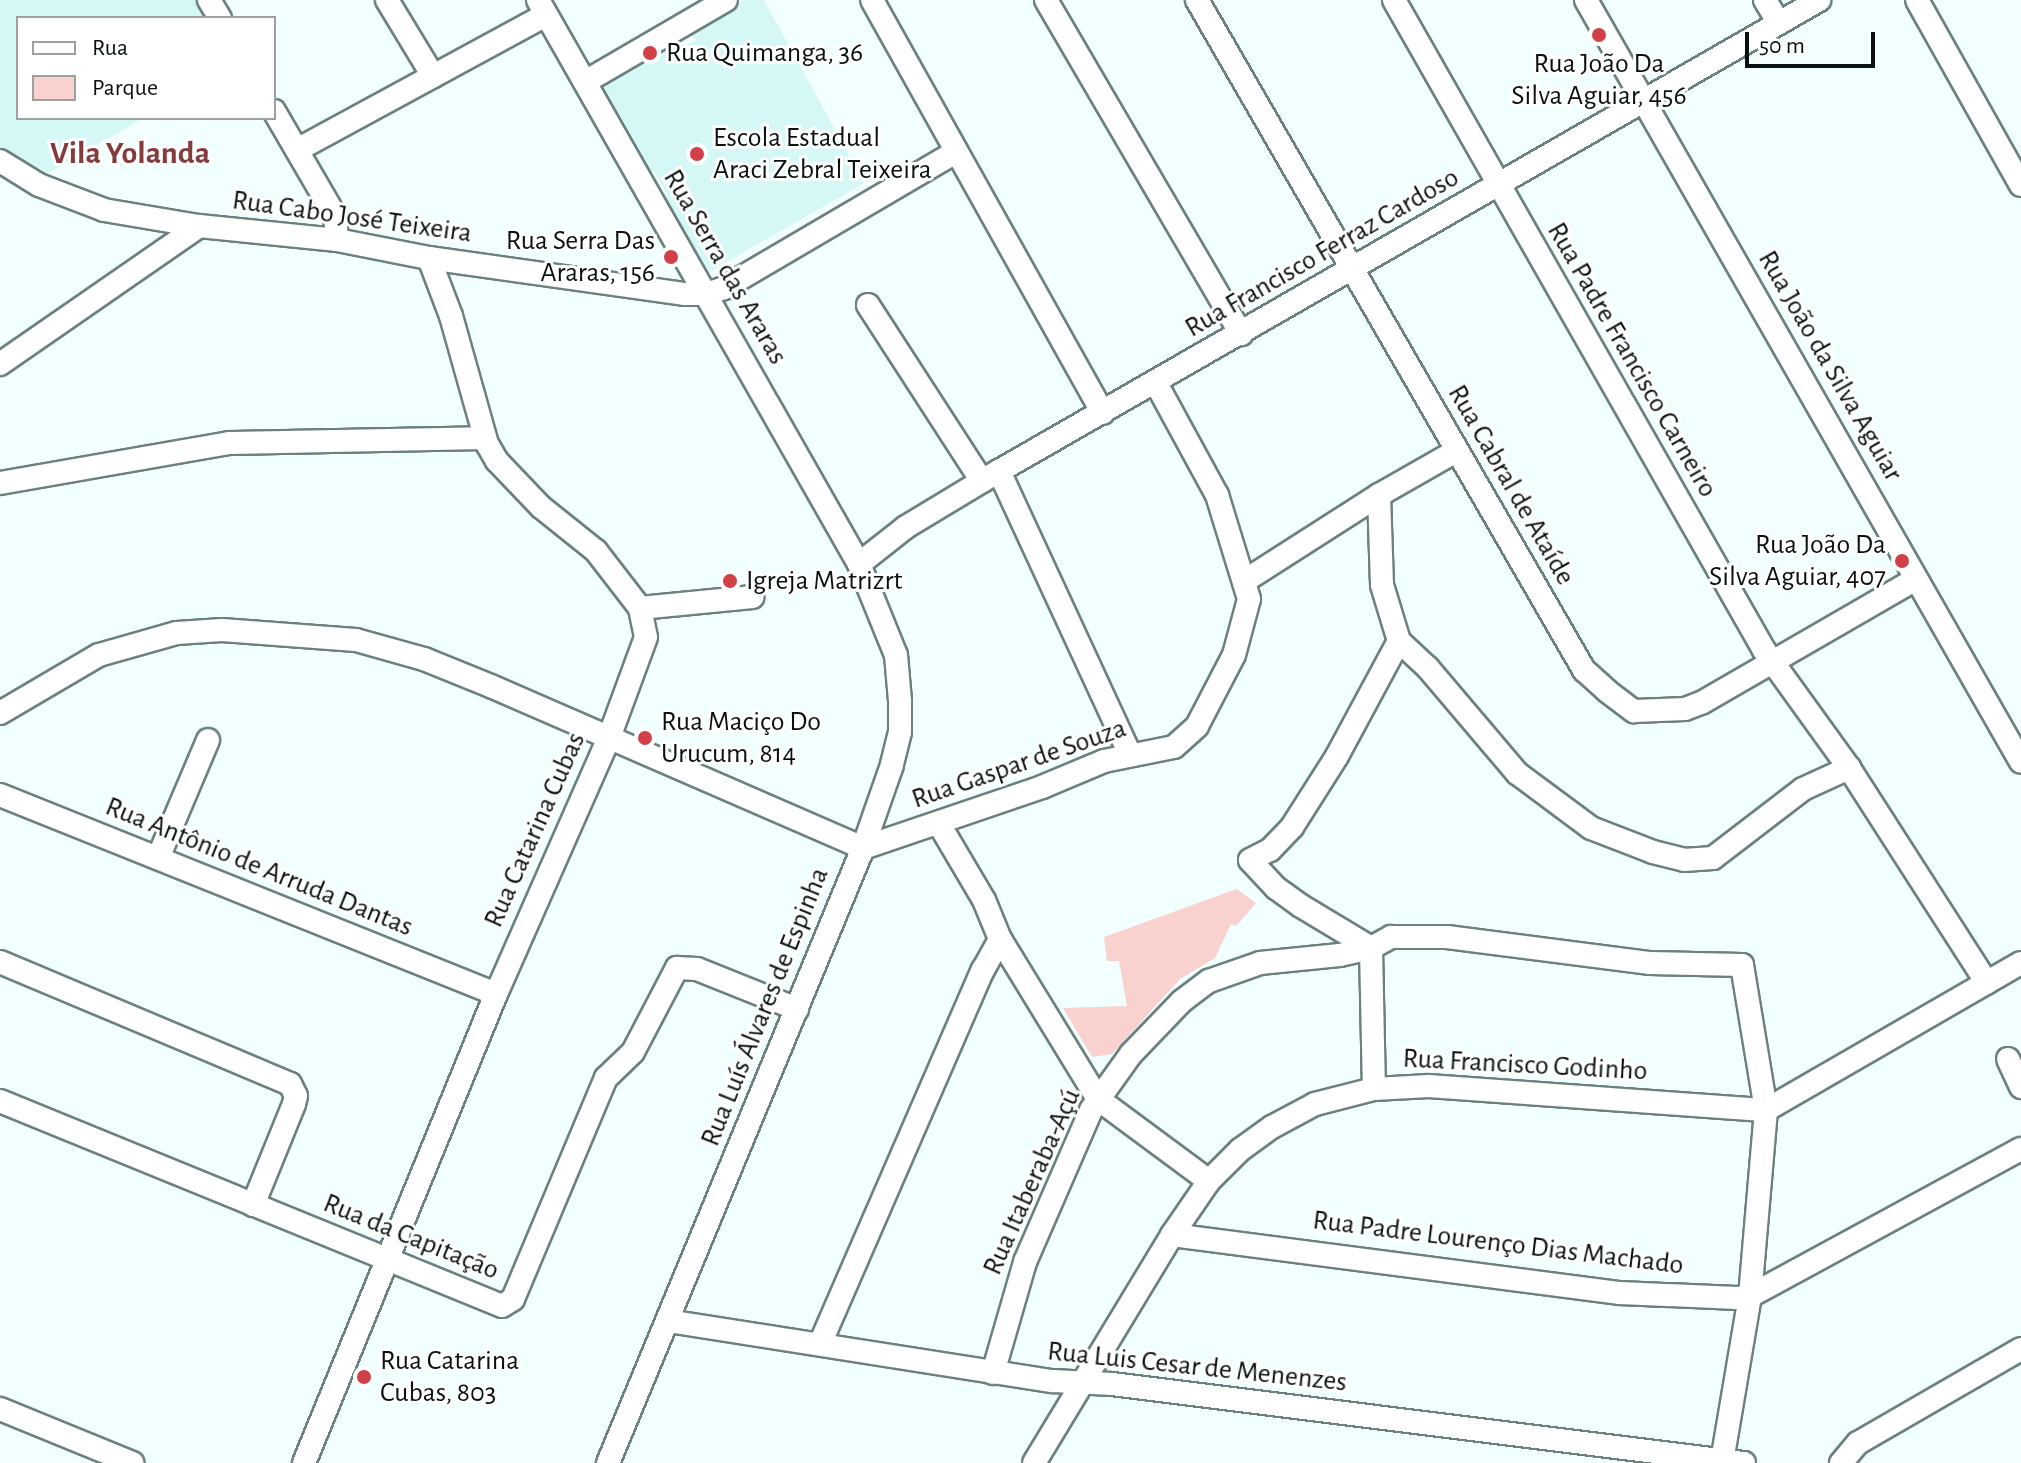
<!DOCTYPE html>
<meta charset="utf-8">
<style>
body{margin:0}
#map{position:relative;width:2021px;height:1463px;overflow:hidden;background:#f1fffe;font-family:"Alegreya Sans",sans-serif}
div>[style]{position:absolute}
.built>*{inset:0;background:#d5f7f6}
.green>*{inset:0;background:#f9d1ce}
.roads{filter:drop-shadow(2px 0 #6b807f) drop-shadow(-2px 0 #6b807f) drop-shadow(0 2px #6b807f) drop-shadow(0 -2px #6b807f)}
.minor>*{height:22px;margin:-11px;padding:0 11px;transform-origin:11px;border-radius:11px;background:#fff}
.dots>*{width:22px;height:22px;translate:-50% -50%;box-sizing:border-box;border:4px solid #fff;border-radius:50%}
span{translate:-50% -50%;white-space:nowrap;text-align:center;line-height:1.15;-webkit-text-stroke:6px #fff;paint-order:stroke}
.poi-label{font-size:28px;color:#091111}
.left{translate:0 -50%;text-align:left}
.right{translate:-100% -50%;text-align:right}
.street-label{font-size:28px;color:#091111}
.quarter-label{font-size:32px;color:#833b3b;font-weight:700}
.legend{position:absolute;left:16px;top:16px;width:260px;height:104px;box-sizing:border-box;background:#fff;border:2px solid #9da0a0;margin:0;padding:10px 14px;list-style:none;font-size:24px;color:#091111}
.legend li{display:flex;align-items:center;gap:16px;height:40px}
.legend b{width:40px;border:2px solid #9da0a0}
.scale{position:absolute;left:1745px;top:32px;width:130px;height:36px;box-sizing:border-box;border:4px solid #091111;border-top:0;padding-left:10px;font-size:24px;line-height:28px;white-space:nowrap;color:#091111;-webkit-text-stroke:6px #fff;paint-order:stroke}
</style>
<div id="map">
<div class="built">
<i style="clip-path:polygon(0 0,204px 0,214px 18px,18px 18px,18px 118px,143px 118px,49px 173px,0 148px)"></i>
<i style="clip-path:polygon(744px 0,764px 0,864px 183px,713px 270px,708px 269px,665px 199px,667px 194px,654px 171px,649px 171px,604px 92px,605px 81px,671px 41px,681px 48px,696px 40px,687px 32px)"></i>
</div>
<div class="green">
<i style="clip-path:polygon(1237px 889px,1256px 903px,1236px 926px,1231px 924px,1215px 958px,1180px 979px,1112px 1054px,1092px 1057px,1063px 1008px,1127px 1006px,1119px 961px,1107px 961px,1104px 937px)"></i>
</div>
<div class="roads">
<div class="minor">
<i style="left:209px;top:0;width:21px;rotate:59deg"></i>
<i style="left:387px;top:0;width:89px;rotate:58.8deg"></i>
<i style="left:538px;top:0;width:649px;rotate:60.35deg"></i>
<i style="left:859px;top:564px;width:98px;rotate:67.9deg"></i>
<i style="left:896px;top:655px;width:46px;rotate:85deg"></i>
<i style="left:900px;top:701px;width:31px;rotate:90deg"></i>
<i style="left:900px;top:732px;width:34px;rotate:104deg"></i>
<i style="left:892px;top:765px;width:88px;rotate:109.3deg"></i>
<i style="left:863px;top:848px;width:666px;rotate:112.52deg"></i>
<i style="left:872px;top:0;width:473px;rotate:60.8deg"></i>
<i style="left:1046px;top:0;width:387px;rotate:59.7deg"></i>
<i style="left:1197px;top:0;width:774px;rotate:59.99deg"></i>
<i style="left:1584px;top:670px;width:31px;rotate:42deg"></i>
<i style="left:1607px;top:691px;width:34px;rotate:37deg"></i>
<i style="left:1634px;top:711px;width:51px;rotate:-2.2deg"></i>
<i style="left:1685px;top:709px;width:19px;rotate:-21deg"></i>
<i style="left:1703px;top:702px;width:246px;rotate:-30deg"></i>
<i style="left:1394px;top:0;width:748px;rotate:60.35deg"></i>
<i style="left:1764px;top:650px;width:145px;rotate:54.2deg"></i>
<i style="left:1849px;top:768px;width:255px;rotate:57.3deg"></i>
<i style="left:1586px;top:0;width:877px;rotate:60.28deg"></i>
<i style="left:1765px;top:0;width:27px;rotate:59deg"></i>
<i style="left:1917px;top:0;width:212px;rotate:60.7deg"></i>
<i style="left:585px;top:82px;width:163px;rotate:-30.2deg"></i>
<i style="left:274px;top:111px;width:121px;rotate:59.8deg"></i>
<i style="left:335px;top:216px;width:24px;rotate:85deg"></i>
<i style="left:297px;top:150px;width:283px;rotate:-28.5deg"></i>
<i style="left:0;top:161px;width:46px;rotate:31.6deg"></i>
<i style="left:39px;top:185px;width:70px;rotate:21deg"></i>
<i style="left:104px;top:210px;width:96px;rotate:9.6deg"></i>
<i style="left:199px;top:226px;width:139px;rotate:5.8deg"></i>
<i style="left:337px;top:240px;width:94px;rotate:11.1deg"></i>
<i style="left:429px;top:258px;width:259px;rotate:8deg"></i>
<i style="left:685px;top:294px;width:21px"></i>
<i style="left:706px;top:294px;width:19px;rotate:-18deg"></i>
<i style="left:724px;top:288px;width:269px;rotate:-30.4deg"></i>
<i style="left:868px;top:305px;width:210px;rotate:57.1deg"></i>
<i style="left:0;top:364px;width:242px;rotate:-34.7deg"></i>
<i style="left:999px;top:471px;width:312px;rotate:65.2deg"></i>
<i style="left:0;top:483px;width:232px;rotate:-9.9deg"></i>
<i style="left:229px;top:443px;width:256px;rotate:-1.1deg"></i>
<i style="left:859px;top:564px;width:60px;rotate:-38.2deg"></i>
<i style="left:906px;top:527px;width:109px;rotate:-31.1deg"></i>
<i style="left:999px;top:471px;width:946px;rotate:-29.87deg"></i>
<i style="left:1246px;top:580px;width:158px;rotate:-32.6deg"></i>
<i style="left:1379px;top:495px;width:89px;rotate:-29.7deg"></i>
<i style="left:640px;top:608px;width:113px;rotate:-5.6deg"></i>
<i style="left:1399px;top:641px;width:40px;rotate:43deg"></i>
<i style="left:1428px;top:668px;width:138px;rotate:49.7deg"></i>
<i style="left:1517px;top:773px;width:92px;rotate:36.6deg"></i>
<i style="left:1591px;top:828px;width:66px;rotate:21.2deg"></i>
<i style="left:1653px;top:852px;width:32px;rotate:14deg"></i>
<i style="left:1684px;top:860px;width:29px;rotate:-4deg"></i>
<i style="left:1713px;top:858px;width:113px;rotate:-37.5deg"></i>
<i style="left:1803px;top:789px;width:51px;rotate:-24.5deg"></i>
<i style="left:0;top:713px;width:115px;rotate:-30.4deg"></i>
<i style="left:99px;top:655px;width:81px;rotate:-15.8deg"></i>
<i style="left:177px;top:633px;width:45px;rotate:-3.8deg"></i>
<i style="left:222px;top:630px;width:134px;rotate:4.3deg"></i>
<i style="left:356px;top:640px;width:71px;rotate:15.6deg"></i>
<i style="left:424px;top:659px;width:74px;rotate:22.1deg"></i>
<i style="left:493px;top:687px;width:404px;rotate:23.5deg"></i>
<i style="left:0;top:795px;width:534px;rotate:21.86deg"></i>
<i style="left:939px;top:824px;width:88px;rotate:59.4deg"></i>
<i style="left:984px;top:900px;width:42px;rotate:67.7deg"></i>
<i style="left:1000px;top:939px;width:188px;rotate:58.5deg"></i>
<i style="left:1098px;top:1099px;width:138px;rotate:36.5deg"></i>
<i style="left:863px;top:848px;width:189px;rotate:-18.8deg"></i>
<i style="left:1042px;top:787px;width:67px;rotate:-22.8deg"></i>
<i style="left:1104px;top:761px;width:71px;rotate:-11.3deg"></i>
<i style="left:1174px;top:747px;width:31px;rotate:-42deg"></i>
<i style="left:1197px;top:726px;width:80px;rotate:-62.5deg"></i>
<i style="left:1234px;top:655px;width:58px;rotate:-75deg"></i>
<i style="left:1249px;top:599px;width:109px;rotate:-107.1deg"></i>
<i style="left:1217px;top:495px;width:128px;rotate:-118.6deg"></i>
<i style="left:158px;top:858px;width:128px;rotate:-67deg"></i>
<i style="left:1371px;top:948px;width:82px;rotate:-149deg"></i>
<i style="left:1301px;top:906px;width:31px;rotate:-144deg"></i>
<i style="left:1276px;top:888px;width:38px;rotate:-133deg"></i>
<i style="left:1250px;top:860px;width:22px;rotate:-27deg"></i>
<i style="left:1270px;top:850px;width:32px;rotate:-46deg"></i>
<i style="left:1292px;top:827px;width:84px;rotate:-57.6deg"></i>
<i style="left:1337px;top:756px;width:131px;rotate:-61.7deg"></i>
<i style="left:1399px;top:641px;width:59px;rotate:-106.9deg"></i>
<i style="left:1382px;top:585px;width:90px;rotate:-91.9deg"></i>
<i style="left:1371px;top:948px;width:141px;rotate:88.8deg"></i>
<i style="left:0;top:962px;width:315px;rotate:22.8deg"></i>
<i style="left:290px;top:1084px;width:13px;rotate:63deg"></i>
<i style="left:296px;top:1096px;width:8px;rotate:104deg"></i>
<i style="left:294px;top:1104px;width:109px;rotate:112.1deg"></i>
<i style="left:2008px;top:1059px;width:31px;rotate:65deg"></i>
<i style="left:0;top:1101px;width:542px;rotate:22.21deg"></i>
<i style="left:502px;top:1306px;width:13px;rotate:-32deg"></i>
<i style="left:513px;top:1299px;width:240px;rotate:-67.2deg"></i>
<i style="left:606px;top:1078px;width:37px;rotate:-44deg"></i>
<i style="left:633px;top:1052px;width:95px;rotate:-62.4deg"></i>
<i style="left:677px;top:968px;width:20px;rotate:3deg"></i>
<i style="left:697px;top:969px;width:108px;rotate:21.8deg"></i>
<i style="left:1766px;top:1110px;width:294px;rotate:-30deg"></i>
<i style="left:1172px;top:1235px;width:452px;rotate:7.4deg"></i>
<i style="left:1620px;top:1293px;width:117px;rotate:2.4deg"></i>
<i style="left:1737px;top:1298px;width:13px;rotate:-9deg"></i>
<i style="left:1750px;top:1296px;width:308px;rotate:-28.5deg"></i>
<i style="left:668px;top:1321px;width:390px;rotate:8.9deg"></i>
<i style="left:1053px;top:1381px;width:59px;rotate:2.9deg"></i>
<i style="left:1112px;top:1384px;width:637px;rotate:7.13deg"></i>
<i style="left:820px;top:1344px;width:408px;rotate:-66.5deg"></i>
<i style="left:983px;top:970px;width:35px;rotate:-61deg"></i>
<i style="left:993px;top:1373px;width:116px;rotate:-73.9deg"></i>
<i style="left:1025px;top:1262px;width:166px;rotate:-66.5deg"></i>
<i style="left:1091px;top:1110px;width:69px;rotate:-54.5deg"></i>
<i style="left:1131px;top:1054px;width:74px;rotate:-46.1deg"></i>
<i style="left:1182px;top:1001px;width:34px;rotate:-37deg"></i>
<i style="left:1209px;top:981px;width:54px;rotate:-19.4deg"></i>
<i style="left:1260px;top:963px;width:80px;rotate:-5.7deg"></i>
<i style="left:1340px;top:955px;width:32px;rotate:-13deg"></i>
<i style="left:1371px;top:948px;width:23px;rotate:-29deg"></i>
<i style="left:1391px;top:937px;width:56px"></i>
<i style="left:1447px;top:937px;width:205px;rotate:7.3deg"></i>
<i style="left:1650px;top:963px;width:92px;rotate:1.2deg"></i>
<i style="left:1742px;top:965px;width:147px;rotate:80.6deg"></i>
<i style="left:1766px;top:1110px;width:187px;rotate:94.9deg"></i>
<i style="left:1750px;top:1296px;width:167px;rotate:99.6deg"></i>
<i style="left:0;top:1409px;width:143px;rotate:22.2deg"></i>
<i style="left:304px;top:1463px;width:507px;rotate:-67.74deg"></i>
<i style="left:496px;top:994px;width:283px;rotate:-66.2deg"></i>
<i style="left:610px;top:735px;width:104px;rotate:-69.8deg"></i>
<i style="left:646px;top:637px;width:30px;rotate:-102deg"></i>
<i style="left:640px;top:608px;width:72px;rotate:-127.7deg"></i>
<i style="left:596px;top:551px;width:70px;rotate:-141.3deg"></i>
<i style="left:541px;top:507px;width:64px;rotate:-133.7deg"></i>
<i style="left:497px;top:461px;width:20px;rotate:-120deg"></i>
<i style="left:487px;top:444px;width:133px;rotate:-105.7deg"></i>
<i style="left:451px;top:316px;width:62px;rotate:-110.8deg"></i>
<i style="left:1034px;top:1463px;width:267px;rotate:-58.8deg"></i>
<i style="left:1172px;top:1235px;width:65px;rotate:-55.6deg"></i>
<i style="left:1209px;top:1181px;width:44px;rotate:-45deg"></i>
<i style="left:1240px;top:1150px;width:39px;rotate:-36deg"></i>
<i style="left:1272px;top:1127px;width:49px;rotate:-28.1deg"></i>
<i style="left:1315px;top:1104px;width:61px;rotate:-14.3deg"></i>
<i style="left:1374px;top:1089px;width:55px;rotate:-3.1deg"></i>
<i style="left:1429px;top:1086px;width:338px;rotate:4.1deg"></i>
<i style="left:1841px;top:1463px;width:26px;rotate:-50deg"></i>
<i style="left:1858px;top:1443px;width:188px;rotate:-30deg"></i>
</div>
</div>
<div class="dots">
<i style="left:1599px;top:35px;background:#d04046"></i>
<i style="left:650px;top:53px;background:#d04046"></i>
<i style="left:697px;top:154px;background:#d04046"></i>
<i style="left:671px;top:257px;background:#d04046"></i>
<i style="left:1902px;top:561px;background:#d04046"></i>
<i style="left:730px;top:581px;background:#d04046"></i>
<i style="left:645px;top:738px;background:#d04046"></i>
<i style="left:364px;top:1377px;background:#d04046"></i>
</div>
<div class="poi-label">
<span class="left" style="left:666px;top:53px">Rua Quimanga, 36</span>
<span style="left:1599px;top:80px">Rua João Da<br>Silva Aguiar, 456</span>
<span class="left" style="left:713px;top:154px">Escola Estadual<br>Araci Zebral Teixeira</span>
<span class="right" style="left:655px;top:257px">Rua Serra Das<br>Araras, 156</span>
<span class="right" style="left:1886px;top:561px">Rua João Da<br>Silva Aguiar, 407</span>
<span class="left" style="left:746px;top:581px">Igreja Matrizrt</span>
<span class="left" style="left:661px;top:738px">Rua Maciço Do<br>Urucum, 814</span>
<span class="left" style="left:380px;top:1377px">Rua Catarina<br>Cubas, 803</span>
</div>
<div class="street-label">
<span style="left:352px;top:217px;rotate:8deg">Rua Cabo José Teixeira</span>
<span style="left:1322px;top:253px;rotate:-30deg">Rua Francisco Ferraz Cardoso</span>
<span style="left:725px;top:267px;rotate:60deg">Rua Serra das Araras</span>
<span style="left:1632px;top:360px;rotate:60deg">Rua Padre Francisco Carneiro</span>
<span style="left:1830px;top:366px;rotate:60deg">Rua João da Silva Aguiar</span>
<span style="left:1511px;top:485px;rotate:60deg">Rua Cabral de Ataíde</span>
<span style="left:1019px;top:764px;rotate:-19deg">Rua Gaspar de Souza</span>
<span style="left:535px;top:830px;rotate:-66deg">Rua Catarina Cubas</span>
<span style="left:259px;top:867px;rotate:22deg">Rua Antônio de Arruda Dantas</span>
<span style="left:765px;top:1007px;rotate:-68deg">Rua Luís Álvares de Espinha</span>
<span style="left:1525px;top:1065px;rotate:3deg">Rua Francisco Godinho</span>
<span style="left:1032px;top:1182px;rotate:-66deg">Rua Itaberaba-Açú</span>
<span style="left:411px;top:1237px;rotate:22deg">Rua da Capitação</span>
<span style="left:1498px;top:1243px;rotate:7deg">Rua Padre Lourenço Dias Machado</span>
<span style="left:1197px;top:1367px;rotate:6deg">Rua Luis Cesar de Menenzes</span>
</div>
<div class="quarter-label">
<span style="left:130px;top:153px">Vila Yolanda</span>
</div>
<ul class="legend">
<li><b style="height:10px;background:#fff"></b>Rua</li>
<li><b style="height:22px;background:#f9d1ce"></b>Parque</li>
</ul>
<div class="scale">50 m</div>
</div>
